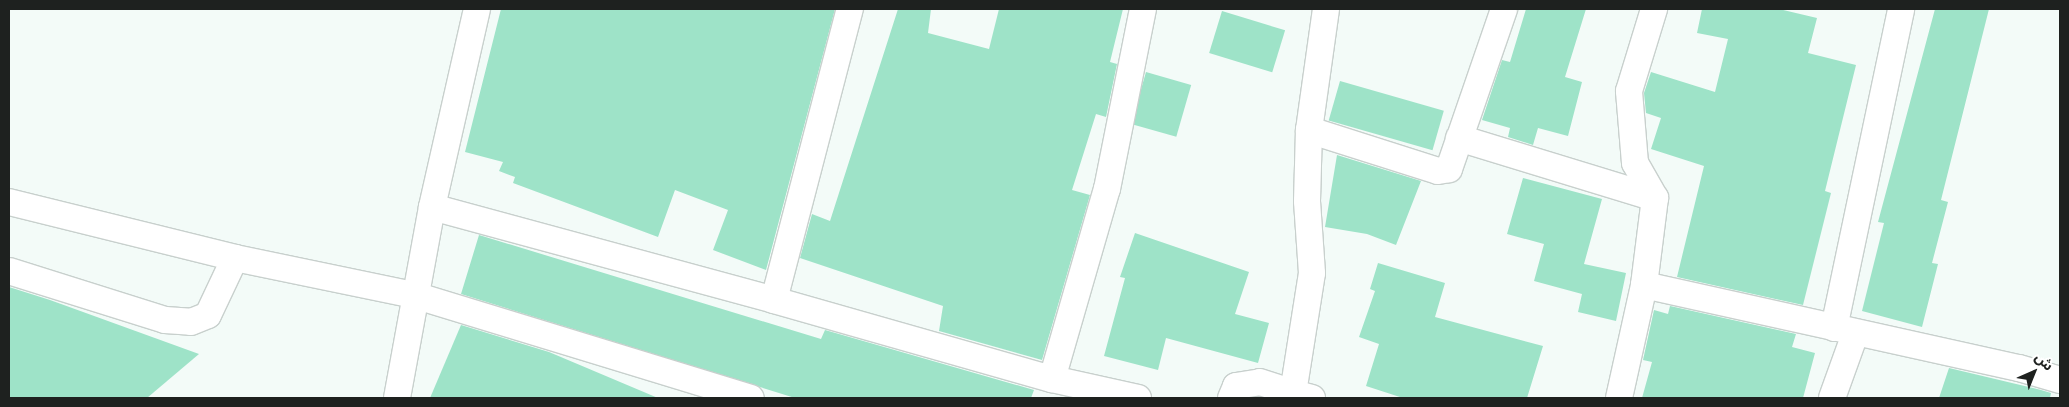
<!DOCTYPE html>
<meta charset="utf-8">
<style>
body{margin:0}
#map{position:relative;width:2069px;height:407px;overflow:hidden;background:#f3fbf8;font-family:Quicksand,"Noto Sans Arabic",sans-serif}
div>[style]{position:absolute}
.building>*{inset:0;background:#9ee3c8;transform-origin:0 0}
.roads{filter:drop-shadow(1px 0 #c8d0cd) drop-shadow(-1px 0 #c8d0cd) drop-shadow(0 1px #c8d0cd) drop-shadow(0 -1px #c8d0cd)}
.street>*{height:26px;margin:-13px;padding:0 13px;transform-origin:13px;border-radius:13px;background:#fff}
span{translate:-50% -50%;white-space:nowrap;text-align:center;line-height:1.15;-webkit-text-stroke:5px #fff;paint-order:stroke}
.frame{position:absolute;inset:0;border:10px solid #1e211f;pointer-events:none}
.north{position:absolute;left:2009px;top:347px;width:50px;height:50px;-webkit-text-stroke:4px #fff;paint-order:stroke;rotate:44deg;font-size:14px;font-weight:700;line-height:20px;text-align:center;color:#1e211f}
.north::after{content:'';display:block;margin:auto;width:18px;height:22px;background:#1e211f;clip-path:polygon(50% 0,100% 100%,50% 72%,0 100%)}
</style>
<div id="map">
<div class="building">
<i style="clip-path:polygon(501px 9px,835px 9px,766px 270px,713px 250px,728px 210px,675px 190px,658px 237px,513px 183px,515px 177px,499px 171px,503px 162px,465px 152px)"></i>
<i style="clip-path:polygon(898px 9px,931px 9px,928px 33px,989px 49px,999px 9px,1123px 9px,1110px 62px,1117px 64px,1106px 117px,1096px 114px,1072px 190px,1090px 195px,1042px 360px,939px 331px,943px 306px,800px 258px,812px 214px,830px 221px)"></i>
<i style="clip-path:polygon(1526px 9px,1586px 9px,1565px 77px,1582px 82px,1568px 136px,1538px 128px,1533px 145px,1508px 137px,1510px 128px,1482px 120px,1502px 60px,1510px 62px)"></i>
<i style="clip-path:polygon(1702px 9px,1779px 9px,1817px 18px,1808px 53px,1856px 65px,1825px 191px,1831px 193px,1803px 305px,1677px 277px,1704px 166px,1651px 149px,1661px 118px,1646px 113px,1644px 93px,1651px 72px,1715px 92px,1728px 39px,1697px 33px)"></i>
<i style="clip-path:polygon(1935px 9px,1989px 9px,1941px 200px,1948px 202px,1932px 263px,1938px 264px,1922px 327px,1862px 311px,1884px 223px,1878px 222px)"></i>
<i style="left:1222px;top:11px;width:66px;height:44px;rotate:17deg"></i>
<i style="left:1146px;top:72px;width:47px;height:54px;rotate:16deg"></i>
<i style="left:1340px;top:81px;width:108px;height:41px;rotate:16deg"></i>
<i style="clip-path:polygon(1337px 155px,1421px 181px,1396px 245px,1367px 234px,1325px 227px)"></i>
<i style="clip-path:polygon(1523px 178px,1602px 199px,1584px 264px,1626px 273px,1616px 321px,1578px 312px,1582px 294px,1534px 281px,1544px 244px,1507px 234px)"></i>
<i style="clip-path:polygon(1135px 233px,1249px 272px,1235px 314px,1269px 323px,1258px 363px,1166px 338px,1158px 370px,1104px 356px,1125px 278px,1120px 277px)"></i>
<i style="clip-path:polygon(479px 235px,821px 339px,825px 330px,1034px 390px,1031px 398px,795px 398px,461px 294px)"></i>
<i style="clip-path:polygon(1378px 263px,1445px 283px,1435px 317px,1543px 346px,1527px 398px,1403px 398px,1366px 386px,1379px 344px,1359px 337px,1375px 291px,1370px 289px)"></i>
<i style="clip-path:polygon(9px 287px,50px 300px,199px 354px,147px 398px,9px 398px)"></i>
<i style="clip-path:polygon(1670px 306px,1796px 334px,1792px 347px,1815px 353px,1803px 398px,1642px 398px,1652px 362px,1643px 360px,1654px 310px,1668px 314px)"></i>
<i style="clip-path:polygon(461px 325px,549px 352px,658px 398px,430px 398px)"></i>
<i style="clip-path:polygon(1949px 368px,2041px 390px,2051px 393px,2050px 398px,1939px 398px)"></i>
</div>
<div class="roads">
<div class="street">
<i style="left:1309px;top:130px;width:135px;rotate:17.6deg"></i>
<i style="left:1438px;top:171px;width:11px;rotate:-10deg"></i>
<i style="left:1449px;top:169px;width:169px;rotate:-71deg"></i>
<i style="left:1459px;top:138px;width:205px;rotate:17deg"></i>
<i style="left:9px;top:202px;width:233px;rotate:13.9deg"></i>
<i style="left:235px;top:258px;width:183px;rotate:11.7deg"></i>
<i style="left:414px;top:295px;width:352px;rotate:17deg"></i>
<i style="left:432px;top:207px;width:354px;rotate:15.2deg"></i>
<i style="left:774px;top:300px;width:301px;rotate:-75.4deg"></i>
<i style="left:9px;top:271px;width:164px;rotate:17.4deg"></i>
<i style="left:165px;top:320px;width:26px;rotate:4deg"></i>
<i style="left:191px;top:322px;width:18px;rotate:-22deg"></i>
<i style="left:208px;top:315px;width:63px;rotate:-64.7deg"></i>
<i style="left:1644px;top:285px;width:384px;rotate:12.5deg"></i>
<i style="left:2019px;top:368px;width:43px;rotate:16.3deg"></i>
<i style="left:774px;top:300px;width:289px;rotate:15.9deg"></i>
<i style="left:1834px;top:328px;width:326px;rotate:-78.1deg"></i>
<i style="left:397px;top:398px;width:194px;rotate:-79.6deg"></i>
<i style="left:432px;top:207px;width:203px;rotate:-77.2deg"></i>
<i style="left:1138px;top:398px;width:88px;rotate:-167.5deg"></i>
<i style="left:1052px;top:379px;width:198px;rotate:-73.9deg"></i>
<i style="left:1107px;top:189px;width:184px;rotate:-78.7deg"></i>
<i style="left:1231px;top:398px;width:13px;rotate:-67deg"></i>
<i style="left:1236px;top:386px;width:24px;rotate:-9deg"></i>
<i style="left:1260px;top:382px;width:35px;rotate:18deg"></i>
<i style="left:1312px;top:398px;width:20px;rotate:-165deg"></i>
<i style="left:1293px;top:393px;width:121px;rotate:-81deg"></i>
<i style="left:1312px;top:273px;width:72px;rotate:-94deg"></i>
<i style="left:1307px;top:201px;width:71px;rotate:-88.4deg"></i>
<i style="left:1309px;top:130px;width:122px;rotate:-82deg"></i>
<i style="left:1619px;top:398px;width:116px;rotate:-77.5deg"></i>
<i style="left:1644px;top:285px;width:88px;rotate:-82.8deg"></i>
<i style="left:1655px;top:198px;width:40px;rotate:-119.7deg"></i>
<i style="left:1635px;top:163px;width:72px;rotate:-94.8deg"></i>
<i style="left:1629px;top:91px;width:86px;rotate:-73deg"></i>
<i style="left:1832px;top:398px;width:68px;rotate:-70.2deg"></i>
</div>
</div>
<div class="frame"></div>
<div class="north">ش</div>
</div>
